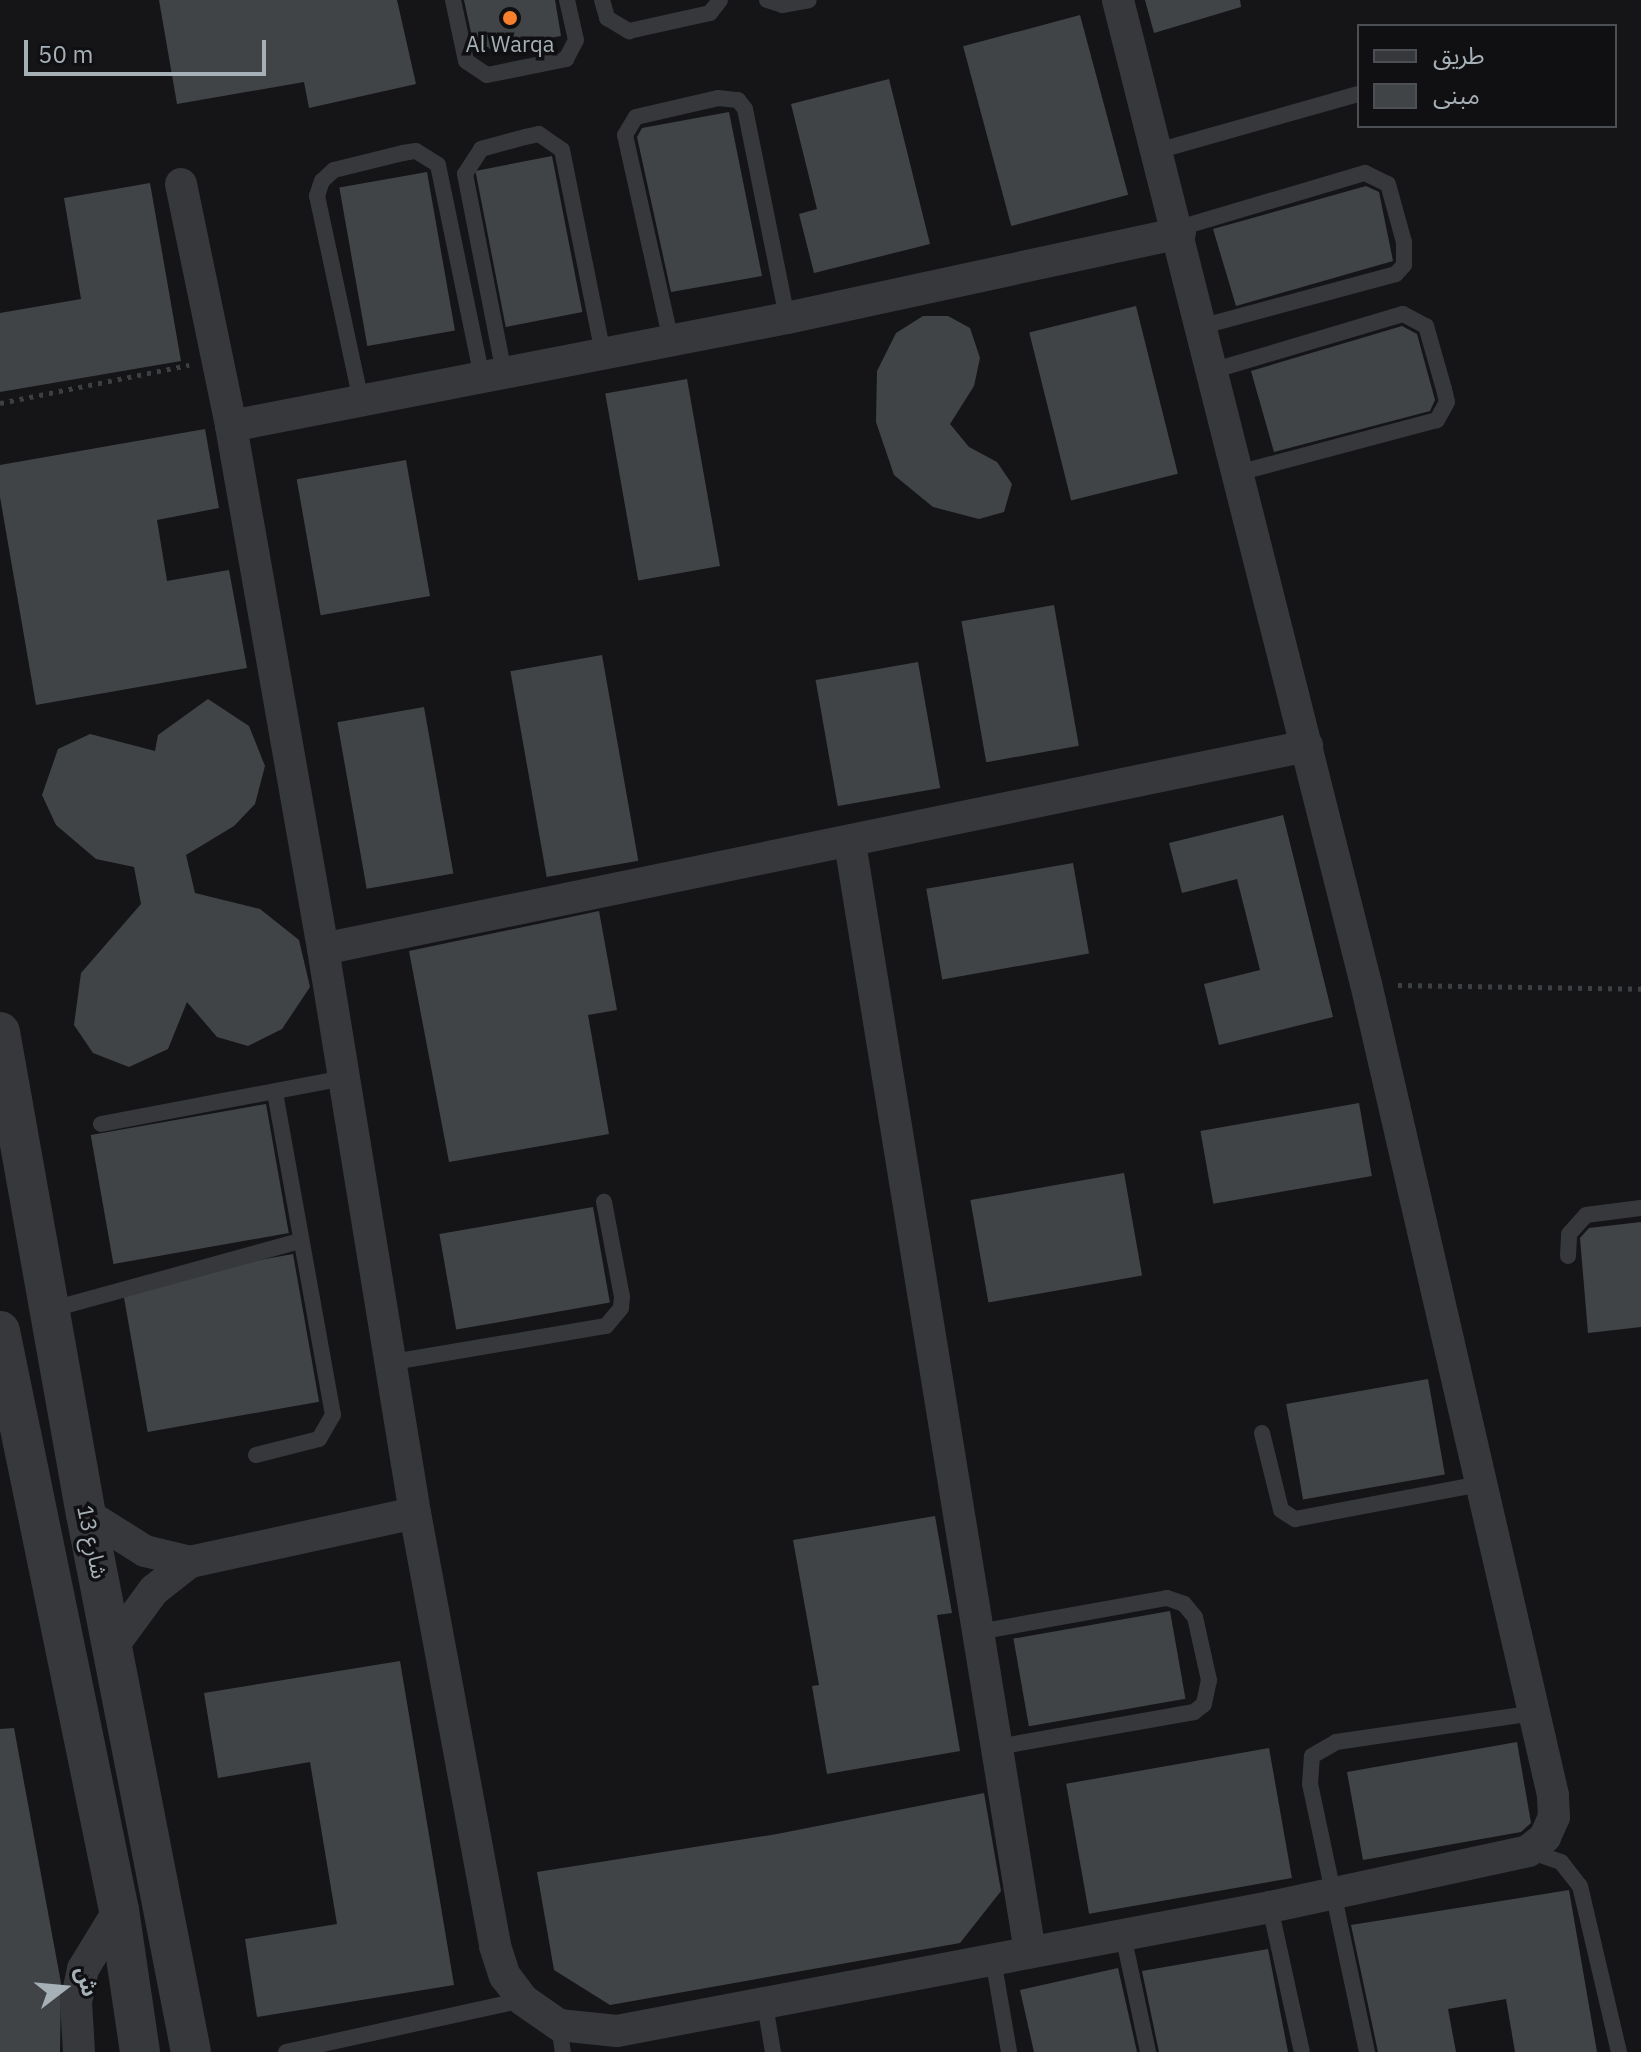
<!DOCTYPE html>
<meta charset="utf-8">
<style>
body{margin:0}
#map{position:relative;width:1641px;height:2052px;overflow:hidden;background:#151517;font-family:"IBM Plex Sans","Noto Sans Arabic",sans-serif}
div>[style]{position:absolute}
.building>*{inset:0;background:#414447;transform-origin:0 0}
.path>*{height:5px;margin-top:-2.5px;transform-origin:0;background:repeating-linear-gradient(90deg,#3c4043 0 4px,transparent 0 10px)}
.service>*{height:16px;margin:-8px;padding:0 8px;transform-origin:8px;border-radius:8px;background:#36383c}
.minor>*{height:32px;margin:-16px;padding:0 16px;transform-origin:16px;border-radius:16px;background:#36383c}
.tertiary>*{height:40px;margin:-20px;padding:0 20px;transform-origin:20px;border-radius:20px;background:#36383c}
.dots>*{width:22px;height:22px;translate:-50% -50%;box-sizing:border-box;border:4px solid #101012;border-radius:50%}
span{translate:-50% -50%;white-space:nowrap;text-align:center;line-height:1.15;-webkit-text-stroke:7px #101012;paint-order:stroke}
.poi-label{font-size:22px;color:#a6b0b7}
.street-label{font-size:22px;color:#a6b0b7}
.legend{position:absolute;left:1357px;top:24px;width:260px;height:104px;box-sizing:border-box;background:#101012;border:2px solid #4c5054;margin:0;padding:10px 14px;list-style:none;font-size:24px;color:#a6b0b7}
.legend li{display:flex;align-items:center;gap:16px;height:40px}
.legend b{width:40px;border:2px solid #4c5054}
.north{position:absolute;left:24px;top:1948px;width:80px;height:80px;-webkit-text-stroke:6px #101012;paint-order:stroke;rotate:74deg;font-size:22px;font-weight:700;line-height:32px;text-align:center;color:#a6b0b7}
.north::after{content:'';display:block;margin:auto;width:28px;height:36px;background:#a6b0b7;clip-path:polygon(50% 0,100% 100%,50% 72%,0 100%)}
.scale{position:absolute;left:24px;top:40px;width:242px;height:36px;box-sizing:border-box;border:4px solid #a6b0b7;border-top:0;padding-left:10px;font-size:24px;line-height:28px;white-space:nowrap;color:#a6b0b7;-webkit-text-stroke:6px #101012;paint-order:stroke}
</style>
<div id="map">
<div class="building">
<i style="clip-path:polygon(159px 0,397px 0,416px 84px,309px 108px,304px 82px,177px 104px)"></i>
<i style="clip-path:polygon(464px 0,555px 0,561px 36px,475px 51px)"></i>
<i style="clip-path:polygon(1145px 0,1240px 0,1241px 7px,1154px 33px)"></i>
<i style="left:1080px;top:15px;width:186px;height:121px;rotate:75deg"></i>
<i style="clip-path:polygon(889px 79px,930px 244px,814px 273px,799px 214px,817px 209px,791px 104px)"></i>
<i style="clip-path:polygon(729px 112px,762px 276px,671px 292px,637px 137px,642px 128px)"></i>
<i style="left:552px;top:156px;width:159px;height:78px;rotate:79deg"></i>
<i style="left:427px;top:172px;width:161px;height:89px;rotate:80deg"></i>
<i style="clip-path:polygon(150px 183px,181px 361px,0 392px,0 313px,81px 299px,64px 198px)"></i>
<i style="clip-path:polygon(1366px 186px,1379px 192px,1393px 261px,1236px 306px,1213px 229px)"></i>
<i style="left:1136px;top:306px;width:173px;height:110px;rotate:76deg"></i>
<i style="clip-path:polygon(923px 316px,948px 316px,970px 328px,980px 358px,974px 386px,950px 424px,969px 447px,997px 462px,1012px 484px,1004px 512px,979px 519px,933px 507px,894px 475px,876px 422px,877px 371px,896px 333px)"></i>
<i style="clip-path:polygon(1402px 326px,1417px 334px,1435px 400px,1430px 411px,1274px 452px,1251px 371px)"></i>
<i style="left:687px;top:379px;width:190px;height:83px;rotate:80deg"></i>
<i style="clip-path:polygon(205px 429px,219px 508px,157px 520px,167px 581px,229px 570px,247px 668px,36px 705px,0 497px,0 465px)"></i>
<i style="left:406px;top:460px;width:138px;height:111px;rotate:80deg"></i>
<i style="left:1054px;top:605px;width:143px;height:94px;rotate:80deg"></i>
<i style="left:602px;top:655px;width:209px;height:93px;rotate:80deg"></i>
<i style="left:918px;top:662px;width:128px;height:104px;rotate:80deg"></i>
<i style="clip-path:polygon(208px 699px,249px 726px,265px 766px,255px 804px,234px 826px,186px 855px,195px 893px,260px 909px,299px 940px,310px 987px,282px 1029px,248px 1046px,217px 1037px,187px 1002px,168px 1049px,129px 1067px,93px 1053px,74px 1025px,81px 973px,141px 904px,134px 867px,96px 859px,56px 825px,42px 795px,58px 749px,90px 734px,155px 751px,158px 735px)"></i>
<i style="left:424px;top:707px;width:169px;height:88px;rotate:80deg"></i>
<i style="clip-path:polygon(1283px 815px,1333px 1017px,1219px 1045px,1204px 984px,1260px 970px,1237px 879px,1182px 893px,1169px 843px)"></i>
<i style="left:1073px;top:863px;width:92px;height:149px;rotate:80deg"></i>
<i style="clip-path:polygon(599px 911px,617px 1010px,588px 1015px,609px 1134px,449px 1162px,409px 951px)"></i>
<i style="left:1359px;top:1103px;width:74px;height:161px;rotate:80deg"></i>
<i style="left:266px;top:1104px;width:131px;height:178px;rotate:80deg"></i>
<i style="left:1124px;top:1173px;width:104px;height:156px;rotate:80deg"></i>
<i style="left:593px;top:1207px;width:97px;height:156px;rotate:80deg"></i>
<i style="clip-path:polygon(1641px 1222px,1641px 1327px,1588px 1333px,1580px 1238px,1589px 1228px)"></i>
<i style="left:293px;top:1254px;width:150px;height:174px;rotate:80deg"></i>
<i style="left:1428px;top:1379px;width:97px;height:144px;rotate:80deg"></i>
<i style="clip-path:polygon(935px 1516px,952px 1613px,937px 1615px,960px 1751px,827px 1774px,812px 1686px,819px 1685px,793px 1540px)"></i>
<i style="left:1170px;top:1611px;width:89px;height:159px;rotate:80deg"></i>
<i style="clip-path:polygon(400px 1661px,454px 1985px,257px 2017px,245px 1939px,337px 1924px,310px 1762px,218px 1778px,204px 1693px)"></i>
<i style="clip-path:polygon(14px 1728px,61px 1983px,60px 2052px,0 2052px,0 1729px)"></i>
<i style="clip-path:polygon(1517px 1742px,1531px 1823px,1521px 1832px,1363px 1860px,1347px 1772px)"></i>
<i style="left:1269px;top:1748px;width:132px;height:206px;rotate:80deg"></i>
<i style="clip-path:polygon(984px 1793px,1001px 1891px,960px 1943px,610px 2005px,554px 1970px,537px 1872px,777px 1834px)"></i>
<i style="clip-path:polygon(1569px 1890px,1597px 2052px,1515px 2052px,1506px 1999px,1448px 2009px,1456px 2052px,1378px 2052px,1351px 1925px)"></i>
<i style="clip-path:polygon(1268px 1949px,1288px 2052px,1159px 2052px,1142px 1971px)"></i>
<i style="clip-path:polygon(1118px 1968px,1137px 2052px,1034px 2052px,1020px 1990px)"></i>
</div>
<div class="path">
<i style="left:0;top:403px;width:193px;rotate:-11.4deg"></i>
<i style="left:1398px;top:985px;width:243px;rotate:0.9deg"></i>
</div>
<div class="service">
<i style="left:453px;top:0;width:62px;rotate:78deg"></i>
<i style="left:466px;top:61px;width:25px;rotate:34deg"></i>
<i style="left:487px;top:75px;width:81px;rotate:-11.4deg"></i>
<i style="left:566px;top:59px;width:21px;rotate:-62deg"></i>
<i style="left:576px;top:40px;width:41px;rotate:-102.7deg"></i>
<i style="left:602px;top:0;width:19px;rotate:74deg"></i>
<i style="left:607px;top:18px;width:26px;rotate:31deg"></i>
<i style="left:629px;top:31px;width:83px;rotate:-12.5deg"></i>
<i style="left:710px;top:13px;width:16px;rotate:-52deg"></i>
<i style="left:767px;top:0;width:16px;rotate:18deg"></i>
<i style="left:782px;top:5px;width:27px;rotate:-10deg"></i>
<i style="left:1157px;top:151px;width:210px;rotate:-15.8deg"></i>
<i style="left:1179px;top:228px;width:194px;rotate:-16.5deg"></i>
<i style="left:1365px;top:173px;width:25px;rotate:26deg"></i>
<i style="left:1388px;top:184px;width:60px;rotate:74.6deg"></i>
<i style="left:1404px;top:242px;width:23px;rotate:90deg"></i>
<i style="left:1404px;top:265px;width:12px;rotate:132deg"></i>
<i style="left:1396px;top:274px;width:200px;rotate:164.9deg"></i>
<i style="left:671px;top:341px;width:211px;rotate:-102.6deg"></i>
<i style="left:625px;top:135px;width:21px;rotate:-59deg"></i>
<i style="left:636px;top:117px;width:84px;rotate:-13deg"></i>
<i style="left:718px;top:98px;width:20px;rotate:6deg"></i>
<i style="left:738px;top:100px;width:11px;rotate:52deg"></i>
<i style="left:745px;top:109px;width:213px;rotate:78.6deg"></i>
<i style="left:1215px;top:370px;width:196px;rotate:-16.6deg"></i>
<i style="left:1403px;top:314px;width:26px;rotate:28deg"></i>
<i style="left:1426px;top:326px;width:66px;rotate:74.1deg"></i>
<i style="left:1444px;top:389px;width:13px;rotate:77deg"></i>
<i style="left:1447px;top:402px;width:21px;rotate:119deg"></i>
<i style="left:1437px;top:420px;width:203px;rotate:165.1deg"></i>
<i style="left:504px;top:373px;width:203px;rotate:-101.1deg"></i>
<i style="left:465px;top:174px;width:30px;rotate:-57deg"></i>
<i style="left:481px;top:149px;width:46px;rotate:-15.3deg"></i>
<i style="left:525px;top:137px;width:14px;rotate:-12deg"></i>
<i style="left:539px;top:134px;width:28px;rotate:35deg"></i>
<i style="left:562px;top:150px;width:208px;rotate:78.6deg"></i>
<i style="left:361px;top:401px;width:210px;rotate:-102.1deg"></i>
<i style="left:317px;top:196px;width:16px;rotate:-72deg"></i>
<i style="left:322px;top:181px;width:16px;rotate:-43deg"></i>
<i style="left:334px;top:170px;width:71px;rotate:-13.8deg"></i>
<i style="left:403px;top:153px;width:13px;rotate:-9deg"></i>
<i style="left:416px;top:151px;width:26px;rotate:32deg"></i>
<i style="left:438px;top:165px;width:217px;rotate:78.3deg"></i>
<i style="left:101px;top:1124px;width:248px;rotate:-10.7deg"></i>
<i style="left:1568px;top:1256px;width:22px;rotate:-87deg"></i>
<i style="left:1569px;top:1234px;width:25px;rotate:-48deg"></i>
<i style="left:1586px;top:1215px;width:55px;rotate:-7.3deg"></i>
<i style="left:53px;top:1309px;width:256px;rotate:-15.4deg"></i>
<i style="left:393px;top:1362px;width:216px;rotate:-9.6deg"></i>
<i style="left:606px;top:1326px;width:23px;rotate:-50deg"></i>
<i style="left:621px;top:1308px;width:11px;rotate:-85deg"></i>
<i style="left:622px;top:1297px;width:97px;rotate:-100.7deg"></i>
<i style="left:1262px;top:1433px;width:79px;rotate:76.1deg"></i>
<i style="left:1281px;top:1510px;width:17px;rotate:33deg"></i>
<i style="left:1295px;top:1519px;width:193px;rotate:-10.7deg"></i>
<i style="left:256px;top:1455px;width:65px;rotate:-14.3deg"></i>
<i style="left:319px;top:1439px;width:28px;rotate:-60deg"></i>
<i style="left:333px;top:1415px;width:327px;rotate:-100.2deg"></i>
<i style="left:978px;top:1632px;width:192px;rotate:-10.2deg"></i>
<i style="left:1167px;top:1598px;width:18px;rotate:19deg"></i>
<i style="left:1184px;top:1604px;width:17px;rotate:50deg"></i>
<i style="left:1195px;top:1617px;width:65px;rotate:77.5deg"></i>
<i style="left:1209px;top:1680px;width:25px;rotate:102deg"></i>
<i style="left:1204px;top:1704px;width:13px;rotate:141deg"></i>
<i style="left:1194px;top:1712px;width:200px;rotate:169.9deg"></i>
<i style="left:1529px;top:1851px;width:34px;rotate:19deg"></i>
<i style="left:1561px;top:1862px;width:31px;rotate:52deg"></i>
<i style="left:1580px;top:1886px;width:171px;rotate:76.8deg"></i>
<i style="left:1270px;top:1907px;width:148px;rotate:77.6deg"></i>
<i style="left:1123px;top:1935px;width:120px;rotate:77.9deg"></i>
<i style="left:993px;top:1959px;width:94px;rotate:80.2deg"></i>
<i style="left:764px;top:1999px;width:54px;rotate:80.4deg"></i>
<i style="left:559px;top:2025px;width:27px;rotate:82deg"></i>
<i style="left:286px;top:2052px;width:243px;rotate:-12.4deg"></i>
<i style="left:1367px;top:2052px;width:274px;rotate:-102deg"></i>
<i style="left:1310px;top:1784px;width:28px;rotate:-86deg"></i>
<i style="left:1312px;top:1756px;width:28px;rotate:-30deg"></i>
<i style="left:1336px;top:1742px;width:201px;rotate:-8.3deg"></i>
</div>
<div class="minor">
<i style="left:181px;top:184px;width:247px;rotate:78.3deg"></i>
<i style="left:231px;top:426px;width:531px;rotate:80.02deg"></i>
<i style="left:323px;top:949px;width:571px;rotate:80.74deg"></i>
<i style="left:415px;top:1513px;width:440px;rotate:79.5deg"></i>
<i style="left:495px;top:1946px;width:32px;rotate:72deg"></i>
<i style="left:505px;top:1976px;width:30px;rotate:53deg"></i>
<i style="left:523px;top:2000px;width:44px;rotate:34.8deg"></i>
<i style="left:559px;top:2025px;width:58px;rotate:5.9deg"></i>
<i style="left:617px;top:2031px;width:665px;rotate:-10.75deg"></i>
<i style="left:1270px;top:1907px;width:264px;rotate:-12.2deg"></i>
<i style="left:1528px;top:1851px;width:22px;rotate:-39deg"></i>
<i style="left:1545px;top:1837px;width:22px;rotate:-66deg"></i>
<i style="left:1554px;top:1817px;width:22px;rotate:-93deg"></i>
<i style="left:1553px;top:1795px;width:832px;rotate:-102.98deg"></i>
<i style="left:1366px;top:984px;width:1015px;rotate:-104.15deg"></i>
<i style="left:231px;top:426px;width:566px;rotate:-10.99deg"></i>
<i style="left:787px;top:318px;width:402px;rotate:-12.2deg"></i>
<i style="left:850px;top:843px;width:1124px;rotate:80.78deg"></i>
<i style="left:323px;top:949px;width:1005px;rotate:-11.66deg"></i>
<i style="left:86px;top:1514px;width:70px;rotate:32.1deg"></i>
<i style="left:145px;top:1551px;width:46px;rotate:13.7deg"></i>
<i style="left:115px;top:1643px;width:66px;rotate:-53.7deg"></i>
<i style="left:154px;top:1590px;width:46px;rotate:-37.9deg"></i>
<i style="left:190px;top:1562px;width:230px;rotate:-12.3deg"></i>
<i style="left:79px;top:2052px;width:50px;rotate:-93.4deg"></i>
<i style="left:76px;top:2002px;width:34px;rotate:-78deg"></i>
<i style="left:83px;top:1969px;width:69px;rotate:-58.6deg"></i>
</div>
<div class="tertiary">
<i style="left:0;top:1032px;width:490px;rotate:79.9deg"></i>
<i style="left:86px;top:1514px;width:548px;rotate:78.96deg"></i>
<i style="left:0;top:1331px;width:591px;rotate:78.39deg"></i>
<i style="left:119px;top:1910px;width:144px;rotate:81.6deg"></i>
</div>
<div class="dots">
<i style="left:510px;top:18px;background:#f8802c"></i>
</div>
<div class="poi-label">
<span style="left:510px;top:44px">Al Warqa</span>
</div>
<div class="street-label">
<span style="left:93px;top:1542px;rotate:78deg">شارع 13</span>
</div>
<ul class="legend">
<li><b style="height:10px;background:#36383c"></b>طريق</li>
<li><b style="height:22px;background:#414447"></b>مبنى</li>
</ul>
<div class="north">ش</div>
<div class="scale">50 m</div>
</div>
